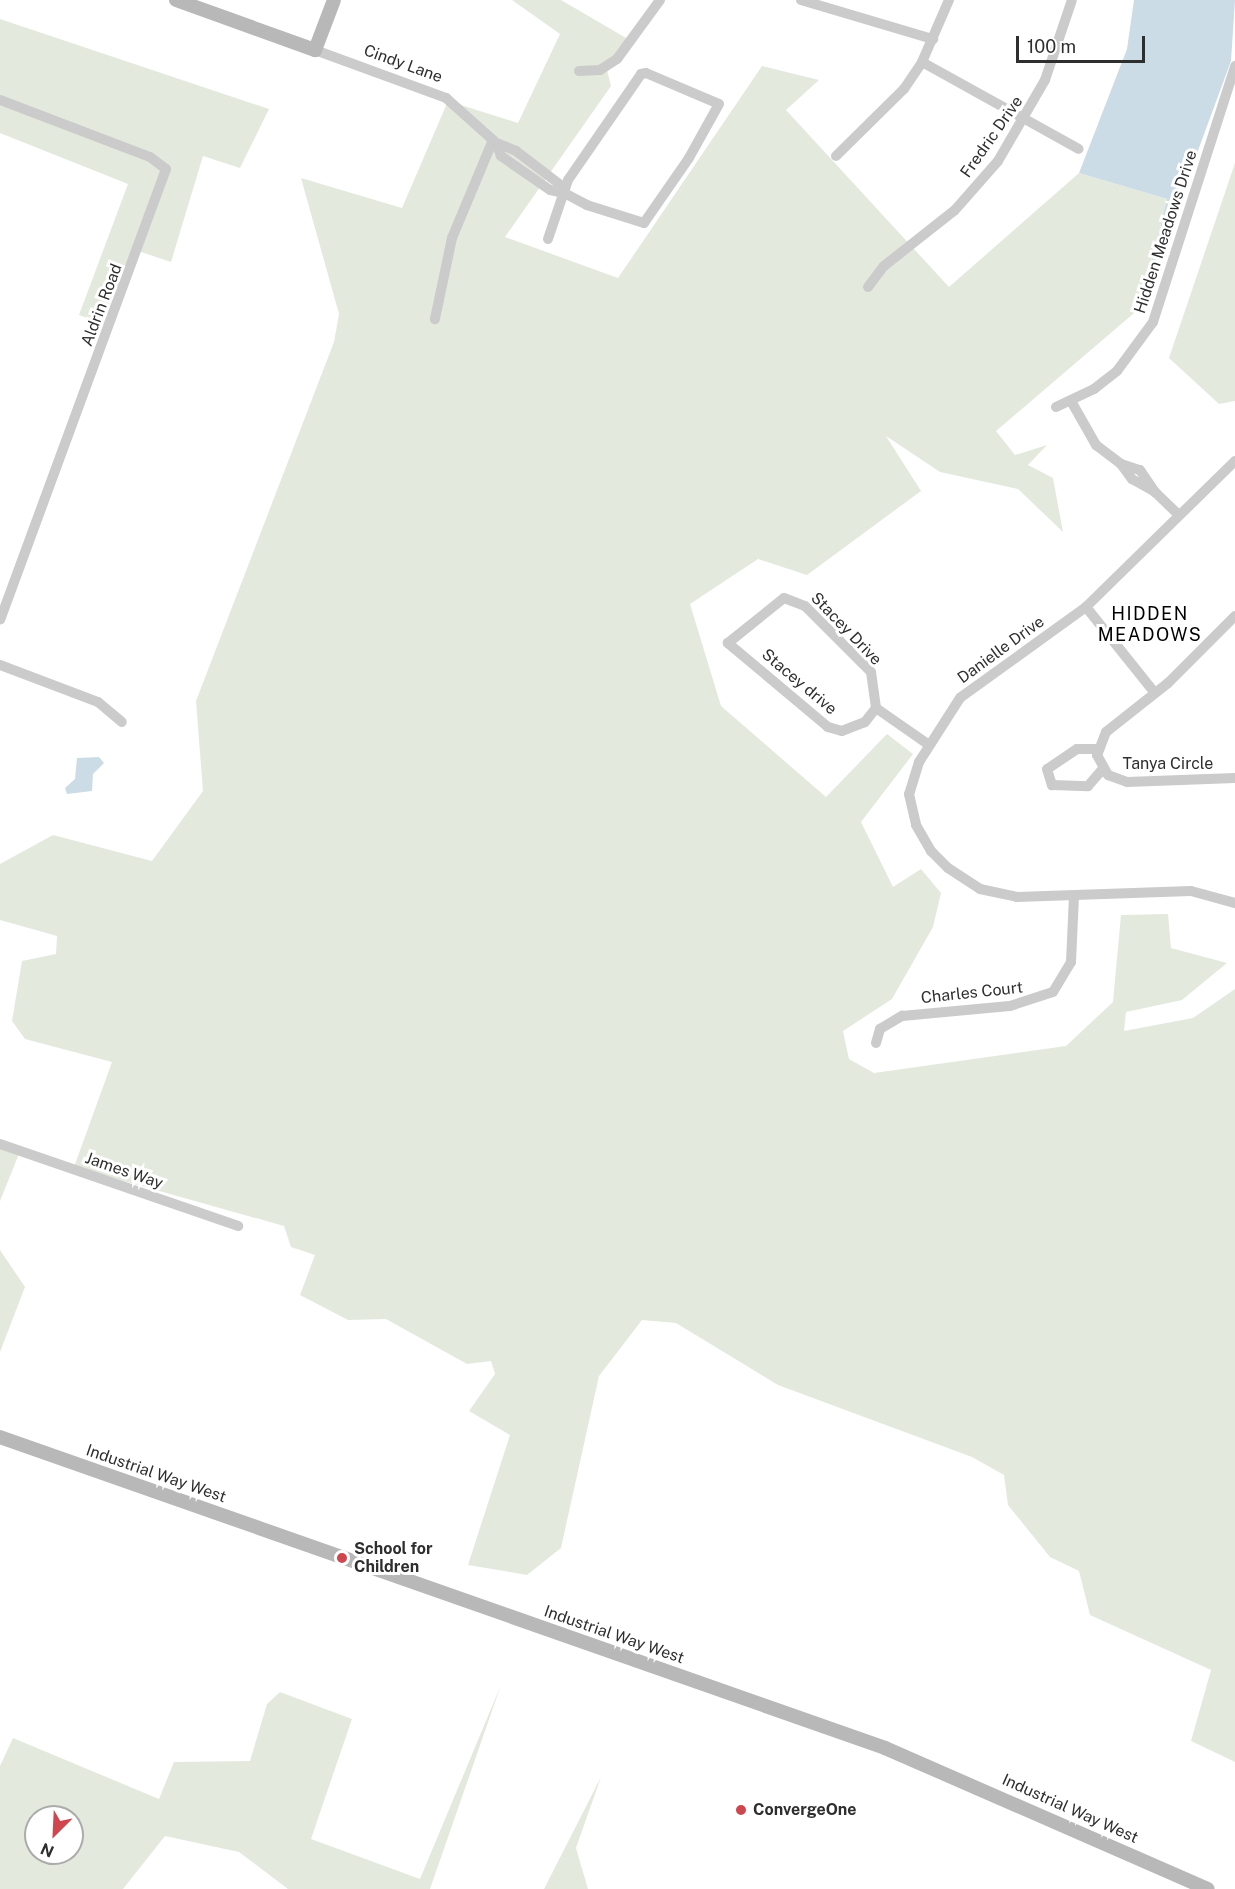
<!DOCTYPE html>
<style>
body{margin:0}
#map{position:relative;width:1235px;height:1889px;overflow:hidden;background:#fff;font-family:"Public Sans",sans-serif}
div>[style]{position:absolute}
.green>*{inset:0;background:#e4e9de}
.water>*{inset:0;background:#ccdce7}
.street>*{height:10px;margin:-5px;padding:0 5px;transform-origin:5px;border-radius:5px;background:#cbcbcb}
.secondary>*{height:14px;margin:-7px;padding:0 7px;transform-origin:7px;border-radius:7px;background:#b8b8b8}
.dots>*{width:16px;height:16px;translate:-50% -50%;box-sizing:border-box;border:3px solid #fff;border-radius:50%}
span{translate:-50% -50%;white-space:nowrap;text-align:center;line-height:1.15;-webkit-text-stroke:6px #fff;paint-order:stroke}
.street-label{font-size:16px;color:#2e2e2e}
.poi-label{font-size:16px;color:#2e2e2e;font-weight:700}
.left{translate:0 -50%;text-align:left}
.neighbourhood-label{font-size:18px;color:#000;letter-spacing:1.5px}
.north{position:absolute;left:24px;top:1805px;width:60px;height:60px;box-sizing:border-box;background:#fff;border:2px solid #ababab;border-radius:50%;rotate:204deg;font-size:16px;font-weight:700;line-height:24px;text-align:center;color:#2e2e2e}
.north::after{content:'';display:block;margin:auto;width:21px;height:27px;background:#ce474f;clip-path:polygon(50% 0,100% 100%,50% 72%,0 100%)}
.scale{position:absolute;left:1016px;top:36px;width:129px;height:27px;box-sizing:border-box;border:3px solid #2e2e2e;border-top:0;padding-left:8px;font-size:18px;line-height:21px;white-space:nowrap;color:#2e2e2e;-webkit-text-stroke:4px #fff;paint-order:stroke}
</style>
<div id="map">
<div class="green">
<i style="clip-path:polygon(512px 0,561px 0,633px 42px,607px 70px,611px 86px,505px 237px,618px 278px,762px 66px,819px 80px,786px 110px,949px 287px,1079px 173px,1167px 199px,1140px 308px,996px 431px,1015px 455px,1047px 445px,1028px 465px,1053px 478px,1063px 532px,1018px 489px,940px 472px,886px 436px,921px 491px,807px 575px,758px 559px,690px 604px,721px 706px,826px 797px,887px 734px,913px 754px,861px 822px,893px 887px,921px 869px,941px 893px,933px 927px,892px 999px,843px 1031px,849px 1059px,874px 1073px,1066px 1046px,1113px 1002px,1121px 915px,1168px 914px,1171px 948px,1227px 963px,1182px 1000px,1126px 1012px,1124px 1031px,1193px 1018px,1235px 989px,1235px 1762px,1191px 1741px,1211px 1670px,1090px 1615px,1079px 1571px,1050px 1557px,1008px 1505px,1004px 1475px,972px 1457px,778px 1385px,676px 1323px,642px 1320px,599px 1376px,561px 1548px,527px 1575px,468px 1565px,510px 1435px,469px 1411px,495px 1374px,491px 1361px,467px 1364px,386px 1319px,348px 1320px,300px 1295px,315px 1255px,291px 1247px,284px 1226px,74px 1167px,112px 1062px,25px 1039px,12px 1021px,22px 961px,56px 954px,57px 936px,0 920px,0 864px,53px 835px,152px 861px,203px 791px,196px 701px,334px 342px,339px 314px,301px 178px,402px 208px,448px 101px,518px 123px,560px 34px)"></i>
<i style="clip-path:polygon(0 19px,269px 109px,240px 168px,203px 156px,171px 262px,138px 251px,111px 327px,79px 315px,128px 184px,0 133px)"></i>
<i style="clip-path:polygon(1235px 163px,1235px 401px,1219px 404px,1169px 358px)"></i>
<i style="clip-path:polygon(0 1142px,21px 1149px,0 1201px)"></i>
<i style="clip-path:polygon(0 1250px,25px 1287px,0 1352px)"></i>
<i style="clip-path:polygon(evenodd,501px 1685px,430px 1889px,288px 1889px,239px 1852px,165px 1836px,123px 1889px,0 1889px,0 1766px,13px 1738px,159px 1799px,174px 1762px,250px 1761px,267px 1704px,280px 1692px,352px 1719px,311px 1839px,420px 1879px,501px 1685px,36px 1817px,72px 1817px,72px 1853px,36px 1853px,36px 1817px)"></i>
<i style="clip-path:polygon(601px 1777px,576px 1848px,588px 1889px,544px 1889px)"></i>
</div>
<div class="water">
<i style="clip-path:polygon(1134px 0,1235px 0,1231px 61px,1140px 308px,1167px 199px,1079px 173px,1127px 49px)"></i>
<i style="clip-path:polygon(99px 757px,104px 763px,93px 774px,92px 791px,67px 794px,65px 788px,75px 779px,77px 758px)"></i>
</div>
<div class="street">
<i style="left:801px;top:0;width:138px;rotate:16.5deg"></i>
<i style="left:315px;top:50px;width:140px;rotate:20.1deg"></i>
<i style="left:446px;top:98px;width:63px;rotate:41.8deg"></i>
<i style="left:493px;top:140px;width:106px;rotate:112.7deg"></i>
<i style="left:452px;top:238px;width:83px;rotate:101.9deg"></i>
<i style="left:922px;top:62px;width:179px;rotate:29deg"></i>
<i style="left:579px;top:71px;width:21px;rotate:-3deg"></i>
<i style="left:600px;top:70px;width:20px;rotate:-33deg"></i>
<i style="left:617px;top:59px;width:73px;rotate:-53.9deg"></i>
<i style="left:0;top:100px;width:160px;rotate:20.8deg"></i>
<i style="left:150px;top:157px;width:20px;rotate:37deg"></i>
<i style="left:166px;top:169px;width:480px;rotate:110.2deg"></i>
<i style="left:494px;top:142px;width:24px;rotate:22deg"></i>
<i style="left:516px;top:151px;width:53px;rotate:37.3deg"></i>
<i style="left:558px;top:183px;width:12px;rotate:59deg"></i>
<i style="left:564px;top:193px;width:14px;rotate:-168deg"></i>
<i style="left:550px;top:190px;width:60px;rotate:-145.2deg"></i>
<i style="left:501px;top:156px;width:12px;rotate:-110deg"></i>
<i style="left:836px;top:156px;width:95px;rotate:-44.6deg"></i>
<i style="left:904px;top:89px;width:32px;rotate:-56deg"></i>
<i style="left:922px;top:62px;width:68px;rotate:-66.5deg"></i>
<i style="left:548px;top:239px;width:62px;rotate:-71.3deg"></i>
<i style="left:568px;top:180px;width:129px;rotate:-55.4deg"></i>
<i style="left:641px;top:74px;width:5px;rotate:-11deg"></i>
<i style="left:646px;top:73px;width:79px;rotate:23deg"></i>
<i style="left:719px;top:104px;width:62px;rotate:119.1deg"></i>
<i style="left:689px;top:158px;width:79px;rotate:124.7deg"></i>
<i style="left:644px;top:223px;width:60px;rotate:-162.5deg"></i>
<i style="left:587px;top:205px;width:26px;rotate:-152deg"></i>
<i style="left:868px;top:287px;width:26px;rotate:-53deg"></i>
<i style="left:884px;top:266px;width:90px;rotate:-38.3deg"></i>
<i style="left:955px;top:210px;width:65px;rotate:-48.7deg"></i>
<i style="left:998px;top:161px;width:94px;rotate:-59.9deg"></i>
<i style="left:1045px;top:80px;width:84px;rotate:-71.4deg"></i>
<i style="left:1071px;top:401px;width:51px;rotate:60.4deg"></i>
<i style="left:1096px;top:445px;width:31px;rotate:37deg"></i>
<i style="left:1121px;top:464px;width:20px;rotate:18deg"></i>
<i style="left:1140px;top:470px;width:27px;rotate:56deg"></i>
<i style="left:1056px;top:407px;width:42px;rotate:-25.3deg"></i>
<i style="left:1094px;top:389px;width:29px;rotate:-38deg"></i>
<i style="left:1117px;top:371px;width:61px;rotate:-53.7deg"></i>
<i style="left:1153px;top:322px;width:269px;rotate:-72.2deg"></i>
<i style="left:1235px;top:461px;width:209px;rotate:135.6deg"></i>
<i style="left:1086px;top:607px;width:155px;rotate:144.2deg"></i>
<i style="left:960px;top:698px;width:76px;rotate:122.6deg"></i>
<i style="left:919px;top:762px;width:34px;rotate:107deg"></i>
<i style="left:909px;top:794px;width:32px;rotate:77deg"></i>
<i style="left:916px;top:825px;width:30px;rotate:60deg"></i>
<i style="left:931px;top:851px;width:24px;rotate:45deg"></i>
<i style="left:948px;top:868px;width:38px;rotate:33deg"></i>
<i style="left:980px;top:889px;width:38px;rotate:12deg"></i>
<i style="left:1017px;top:897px;width:174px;rotate:-2deg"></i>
<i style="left:1191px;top:891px;width:46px;rotate:15.3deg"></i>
<i style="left:1121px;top:464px;width:19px;rotate:54deg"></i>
<i style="left:1132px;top:479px;width:26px;rotate:29deg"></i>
<i style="left:1155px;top:492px;width:33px;rotate:44deg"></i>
<i style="left:784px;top:598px;width:22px;rotate:21deg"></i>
<i style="left:805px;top:606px;width:93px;rotate:45deg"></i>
<i style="left:871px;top:672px;width:36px;rotate:82deg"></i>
<i style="left:876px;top:708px;width:18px;rotate:128deg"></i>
<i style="left:865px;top:722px;width:25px;rotate:159deg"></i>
<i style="left:842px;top:731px;width:15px;rotate:-164deg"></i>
<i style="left:828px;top:727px;width:131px;rotate:-140deg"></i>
<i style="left:728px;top:643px;width:72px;rotate:-38.8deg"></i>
<i style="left:1086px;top:607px;width:110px;rotate:51.3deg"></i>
<i style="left:1235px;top:616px;width:95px;rotate:135deg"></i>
<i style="left:1168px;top:683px;width:79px;rotate:141.7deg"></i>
<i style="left:1106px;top:732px;width:25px;rotate:111deg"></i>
<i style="left:1097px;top:755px;width:23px;rotate:61deg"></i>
<i style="left:1108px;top:775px;width:20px;rotate:20deg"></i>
<i style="left:1127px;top:782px;width:108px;rotate:-2.1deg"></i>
<i style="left:0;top:665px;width:105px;rotate:20.7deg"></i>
<i style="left:98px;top:702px;width:31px;rotate:40deg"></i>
<i style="left:876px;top:708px;width:65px;rotate:34.9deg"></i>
<i style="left:1097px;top:749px;width:20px;rotate:180deg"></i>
<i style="left:1077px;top:749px;width:36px;rotate:146deg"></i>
<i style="left:1047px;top:769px;width:17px;rotate:73deg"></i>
<i style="left:1052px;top:785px;width:36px;rotate:2deg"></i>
<i style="left:1088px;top:786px;width:23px;rotate:-49deg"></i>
<i style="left:876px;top:1043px;width:15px;rotate:-74deg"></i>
<i style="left:880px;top:1029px;width:26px;rotate:-31deg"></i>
<i style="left:902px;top:1016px;width:108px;rotate:-5.3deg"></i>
<i style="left:1010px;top:1006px;width:45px;rotate:-18deg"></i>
<i style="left:1053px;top:992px;width:35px;rotate:-59deg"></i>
<i style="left:1071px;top:962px;width:66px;rotate:-87.4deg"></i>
<i style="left:0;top:1144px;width:252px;rotate:19deg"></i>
</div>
<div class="secondary">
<i style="left:176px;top:0;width:148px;rotate:19.8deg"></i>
<i style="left:315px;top:50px;width:53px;rotate:-69.2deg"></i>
<i style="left:0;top:1437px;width:938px;rotate:19.36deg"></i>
<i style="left:885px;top:1748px;width:352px;rotate:23.6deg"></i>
</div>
<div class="dots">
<i style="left:342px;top:1558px;background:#ce474f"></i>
<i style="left:741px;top:1810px;background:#ce474f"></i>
</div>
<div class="street-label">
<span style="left:403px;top:64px;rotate:20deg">Cindy Lane</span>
<span style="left:992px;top:137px;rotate:-55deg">Fredric Drive</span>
<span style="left:1166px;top:232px;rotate:-72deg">Hidden Meadows Drive</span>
<span style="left:102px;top:305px;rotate:-69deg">Aldrin Road</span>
<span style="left:846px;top:629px;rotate:46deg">Stacey Drive</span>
<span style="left:1001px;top:650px;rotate:-36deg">Danielle Drive</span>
<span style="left:799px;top:682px;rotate:40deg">Stacey drive</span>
<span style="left:1168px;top:764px">Tanya Circle</span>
<span style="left:972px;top:993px;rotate:-6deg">Charles Court</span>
<span style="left:124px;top:1171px;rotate:19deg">James Way</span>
<span style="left:156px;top:1474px;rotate:19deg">Industrial Way West</span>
<span style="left:614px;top:1635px;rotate:19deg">Industrial Way West</span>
<span style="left:1070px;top:1809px;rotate:24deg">Industrial Way West</span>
</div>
<div class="poi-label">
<span class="left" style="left:354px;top:1558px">School for<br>Children</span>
<span class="left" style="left:753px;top:1810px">ConvergeOne</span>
</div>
<div class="neighbourhood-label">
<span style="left:1150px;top:625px">HIDDEN<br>MEADOWS</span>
</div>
<div class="north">N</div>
<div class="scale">100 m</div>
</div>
